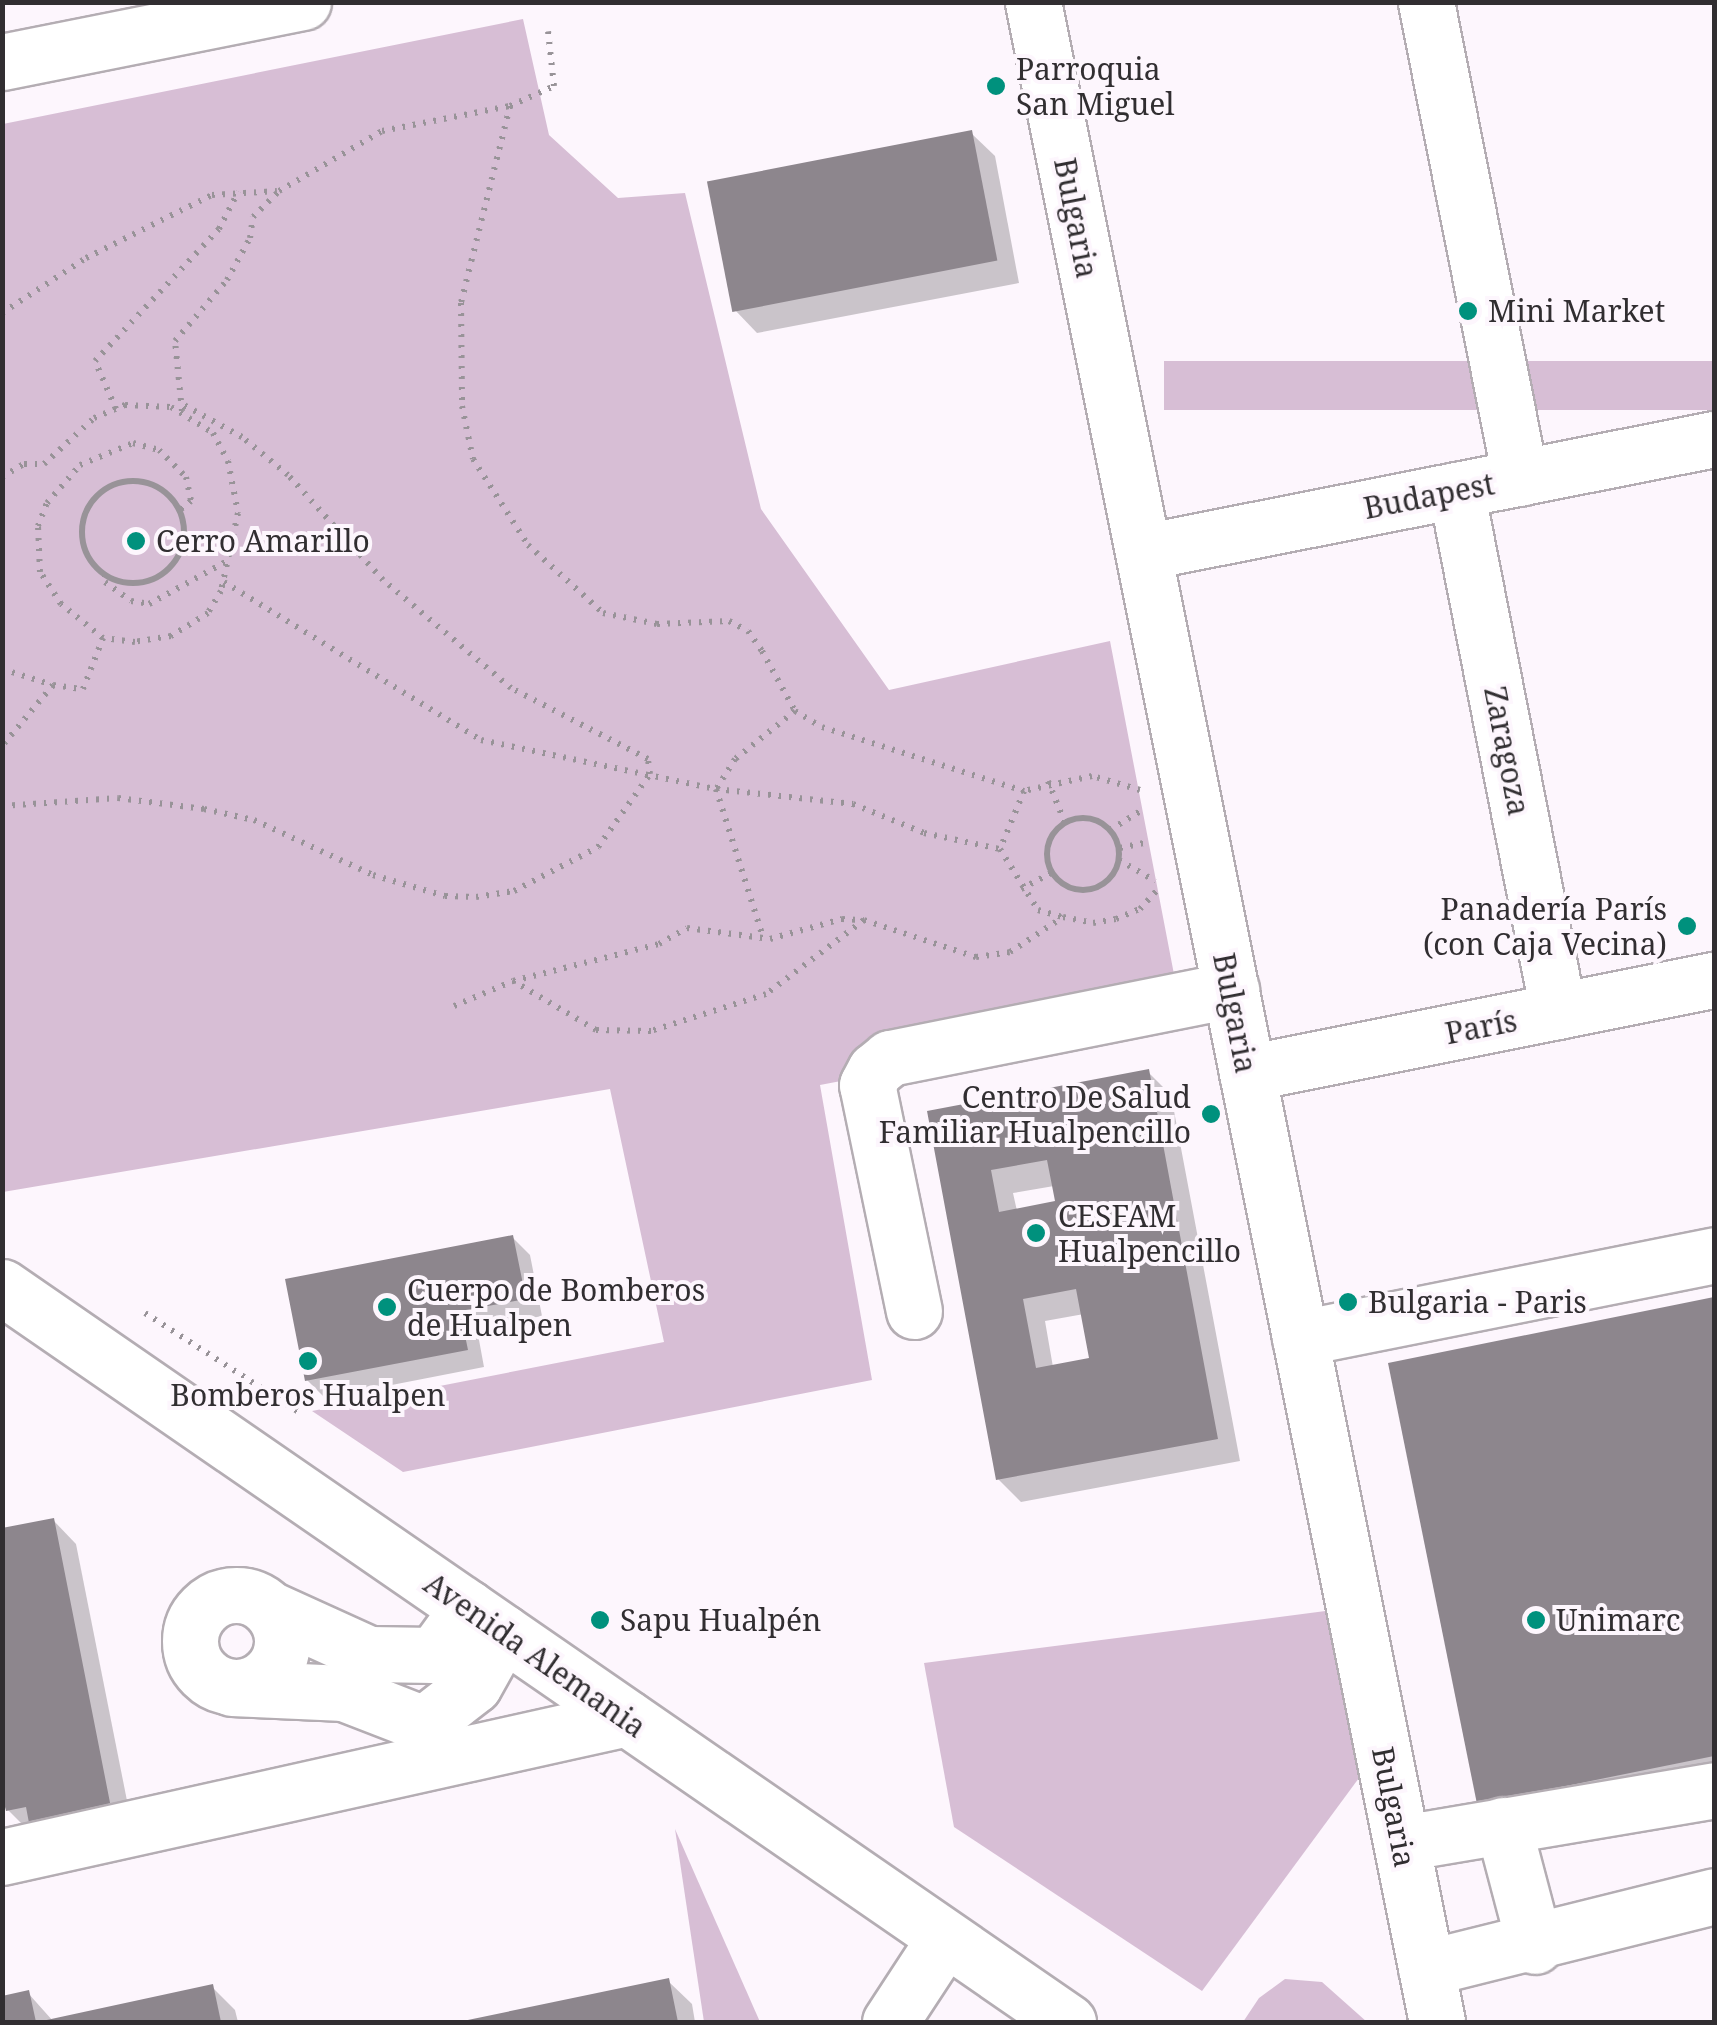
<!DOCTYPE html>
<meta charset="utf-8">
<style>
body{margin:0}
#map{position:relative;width:1717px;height:2025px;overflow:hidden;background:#fdf6fd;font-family:"Noto Serif",serif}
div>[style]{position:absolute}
.green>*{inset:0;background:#d7bed5;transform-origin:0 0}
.shadow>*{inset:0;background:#0003}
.building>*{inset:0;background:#8d868d;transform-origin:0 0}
.path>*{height:6px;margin-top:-3px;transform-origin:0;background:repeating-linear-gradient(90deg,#989398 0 2.5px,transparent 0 10.5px)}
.path>.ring{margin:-3px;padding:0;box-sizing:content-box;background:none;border:6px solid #989398;border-radius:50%}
.roads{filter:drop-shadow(2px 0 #b4adb3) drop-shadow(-2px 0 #b4adb3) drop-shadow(0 2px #b4adb3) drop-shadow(0 -2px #b4adb3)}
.minor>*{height:55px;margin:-27.5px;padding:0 27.5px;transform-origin:27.5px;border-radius:27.5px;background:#fff}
.minor>.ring{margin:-27.5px;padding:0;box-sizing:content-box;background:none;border:55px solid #fff;border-radius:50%}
.dots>*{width:28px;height:28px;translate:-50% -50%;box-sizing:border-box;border:5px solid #fdf6fd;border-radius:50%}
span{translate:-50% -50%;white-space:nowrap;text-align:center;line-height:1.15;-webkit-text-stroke:8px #fdf6fd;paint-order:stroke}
.poi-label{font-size:30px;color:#312e31}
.left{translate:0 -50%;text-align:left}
.right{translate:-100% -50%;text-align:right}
.street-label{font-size:30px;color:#312e31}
.frame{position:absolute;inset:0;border:5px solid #312e31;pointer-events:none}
</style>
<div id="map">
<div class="green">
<i style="clip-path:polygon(523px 19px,549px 135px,618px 198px,685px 193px,761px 509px,889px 690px,1110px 641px,1182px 1016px,820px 1085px,872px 1380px,403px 1472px,312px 1411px,664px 1342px,610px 1089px,3px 1192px,3px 124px)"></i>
<i style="left:1714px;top:361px;width:49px;height:550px;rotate:90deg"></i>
<i style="clip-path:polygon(1356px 1607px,1384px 1744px,1202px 1991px,954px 1827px,924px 1663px)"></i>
<i style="clip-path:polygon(675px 1829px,760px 2022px,704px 2022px)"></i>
<i style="clip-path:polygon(1285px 1979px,1322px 1982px,1367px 2022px,1243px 2022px,1259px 1998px)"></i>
</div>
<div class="shadow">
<i style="clip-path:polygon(971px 133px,995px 156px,1019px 283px,757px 333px,734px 309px)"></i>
<i style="clip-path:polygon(evenodd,1148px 1072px,1171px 1095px,1240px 1461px,1021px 1502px,998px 1479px,930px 1113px,1148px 1072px,1054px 1186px,1058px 1203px,1017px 1211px,1013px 1193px,1054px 1186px,1148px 1072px,1084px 1314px,1092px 1360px,1053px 1367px,1045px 1321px,1084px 1314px)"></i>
<i style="clip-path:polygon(513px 1238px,530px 1255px,542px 1316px,477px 1329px,484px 1367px,325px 1398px,307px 1380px)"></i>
<i style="clip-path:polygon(1714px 1300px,1714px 1783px,1503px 1826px,1391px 1365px)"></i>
<i style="clip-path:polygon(53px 1520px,76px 1544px,136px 1846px,31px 1833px,8px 1810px)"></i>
<i style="clip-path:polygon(668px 1981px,692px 2004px,695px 2022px,467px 2022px)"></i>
<i style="clip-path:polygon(212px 1987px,235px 2010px,238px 2022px,2px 2022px,2px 1998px,28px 1993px,53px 2021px)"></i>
</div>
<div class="building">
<i style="left:972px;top:130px;width:133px;height:270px;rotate:79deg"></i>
<i style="clip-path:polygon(evenodd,1149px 1069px,1218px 1439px,996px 1480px,927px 1111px,1149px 1069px,1047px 1160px,1055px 1201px,999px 1212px,991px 1170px,1047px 1160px,1149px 1069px,1076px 1289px,1089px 1358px,1036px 1368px,1023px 1299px,1076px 1289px)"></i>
<i style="clip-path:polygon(513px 1235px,526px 1299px,460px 1311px,468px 1350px,305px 1381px,285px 1279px)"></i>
<i style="clip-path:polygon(1714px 1297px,1714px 1756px,1477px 1804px,1388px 1363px)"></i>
<i style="clip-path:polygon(54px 1518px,114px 1823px,32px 1839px,26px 1807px,6px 1811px,2px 1795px,2px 1528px)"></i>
<i style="clip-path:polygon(669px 1978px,678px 2022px,463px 2022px,463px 2021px)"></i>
<i style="clip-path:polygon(213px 1984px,221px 2022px,42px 2022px,42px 2021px)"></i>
<i style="clip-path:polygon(29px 1990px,36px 2022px,2px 2022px,2px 1996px)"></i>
</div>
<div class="path">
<i style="left:510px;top:106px;width:48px;rotate:-24.4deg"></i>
<i style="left:554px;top:86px;width:55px;rotate:-96.2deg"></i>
<i style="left:2px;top:313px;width:100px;rotate:-33.2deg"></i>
<i style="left:86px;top:258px;width:141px;rotate:-26.6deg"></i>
<i style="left:212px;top:195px;width:65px;rotate:-3.5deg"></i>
<i style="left:116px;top:409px;width:52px;rotate:-113.6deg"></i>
<i style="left:95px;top:361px;width:181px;rotate:-46.8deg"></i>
<i style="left:219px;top:229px;width:42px;rotate:-62.8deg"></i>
<i style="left:182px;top:411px;width:70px;rotate:-95.7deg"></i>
<i style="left:175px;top:341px;width:80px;rotate:-49.6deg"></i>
<i style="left:227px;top:280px;width:48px;rotate:-61.3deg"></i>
<i style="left:250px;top:238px;width:21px;rotate:-82deg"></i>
<i style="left:253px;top:217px;width:37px;rotate:-45deg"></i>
<i style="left:279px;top:191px;width:119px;rotate:-30.2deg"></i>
<i style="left:382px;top:131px;width:130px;rotate:-11.1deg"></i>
<i style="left:510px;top:106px;width:203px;rotate:104deg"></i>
<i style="left:461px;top:303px;width:103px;rotate:89.4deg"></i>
<i style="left:462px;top:406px;width:54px;rotate:78.3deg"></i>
<i style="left:473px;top:459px;width:102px;rotate:57.4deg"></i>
<i style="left:528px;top:545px;width:101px;rotate:42.2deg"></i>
<i style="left:603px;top:613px;width:55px;rotate:11.5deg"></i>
<i style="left:657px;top:624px;width:72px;rotate:-2.4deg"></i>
<i style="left:729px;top:621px;width:21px;rotate:28deg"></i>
<i style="left:748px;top:631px;width:24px;rotate:55deg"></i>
<i style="left:762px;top:651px;width:68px;rotate:61.2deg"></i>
<i style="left:795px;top:711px;width:77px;rotate:141.3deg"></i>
<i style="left:735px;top:759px;width:36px;rotate:122deg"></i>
<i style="left:716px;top:789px;width:155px;rotate:72.4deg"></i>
<i style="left:2px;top:477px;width:26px;rotate:-31deg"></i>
<i style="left:24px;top:464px;width:20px"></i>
<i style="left:44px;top:464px;width:68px;rotate:-42.6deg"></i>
<i style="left:94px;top:418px;width:34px;rotate:-23deg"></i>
<i style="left:125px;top:405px;width:46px;rotate:2.5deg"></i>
<i style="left:171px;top:407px;width:49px;rotate:31.8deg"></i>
<i style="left:213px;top:433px;width:32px;rotate:62deg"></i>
<i style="left:228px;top:461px;width:53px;rotate:79.1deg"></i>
<i style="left:238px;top:513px;width:80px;rotate:102.3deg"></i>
<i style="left:221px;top:591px;width:26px;rotate:121deg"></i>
<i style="left:208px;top:613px;width:44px;rotate:148.1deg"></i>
<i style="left:171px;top:636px;width:36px;rotate:171deg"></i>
<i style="left:135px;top:642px;width:32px;rotate:-173deg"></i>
<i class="ring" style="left:82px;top:481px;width:96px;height:96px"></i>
<i style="left:105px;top:574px;width:8px;rotate:90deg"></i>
<i style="left:105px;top:582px;width:32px;rotate:36deg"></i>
<i style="left:131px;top:601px;width:18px;rotate:9deg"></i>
<i style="left:149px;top:604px;width:91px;rotate:-28.8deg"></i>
<i style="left:224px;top:582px;width:302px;rotate:31.6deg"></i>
<i style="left:481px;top:740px;width:240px;rotate:11.8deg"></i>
<i style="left:716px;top:789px;width:138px;rotate:6.2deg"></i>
<i style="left:853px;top:804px;width:77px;rotate:22.2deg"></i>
<i style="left:924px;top:833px;width:78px;rotate:11.9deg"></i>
<i style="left:2px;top:669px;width:53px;rotate:17.4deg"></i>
<i style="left:53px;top:685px;width:80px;rotate:129.9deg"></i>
<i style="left:53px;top:685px;width:30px;rotate:8deg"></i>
<i style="left:83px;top:689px;width:55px;rotate:-68.6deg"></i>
<i style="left:103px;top:638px;width:54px;rotate:-141deg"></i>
<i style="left:61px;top:604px;width:38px;rotate:-123deg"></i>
<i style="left:40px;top:572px;width:46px;rotate:-92.5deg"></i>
<i style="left:38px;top:526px;width:25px;rotate:-69deg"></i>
<i style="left:47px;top:503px;width:50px;rotate:-49deg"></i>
<i style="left:80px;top:465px;width:57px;rotate:-22.5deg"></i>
<i style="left:133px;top:443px;width:27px;rotate:15deg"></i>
<i style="left:159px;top:450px;width:38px;rotate:45deg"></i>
<i style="left:186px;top:477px;width:25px;rotate:78deg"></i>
<i style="left:191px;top:501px;width:14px;rotate:141deg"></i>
<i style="left:795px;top:711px;width:31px;rotate:31deg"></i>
<i style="left:822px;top:727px;width:212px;rotate:17.6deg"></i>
<i style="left:1048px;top:781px;width:45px;rotate:68deg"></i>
<i style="left:1140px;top:790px;width:50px;rotate:-163.7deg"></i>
<i style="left:1092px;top:776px;width:70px;rotate:167.6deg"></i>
<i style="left:1024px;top:791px;width:63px;rotate:112.5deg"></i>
<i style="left:1000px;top:849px;width:72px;rotate:58.1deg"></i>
<i style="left:1038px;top:910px;width:26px;rotate:16deg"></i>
<i style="left:1063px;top:917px;width:31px;rotate:11deg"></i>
<i style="left:1093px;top:923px;width:23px;rotate:-10deg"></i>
<i style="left:1116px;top:919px;width:26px;rotate:-23deg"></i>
<i style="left:1140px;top:909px;width:25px;rotate:-48deg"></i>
<i style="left:2px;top:806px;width:116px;rotate:-3.9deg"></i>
<i style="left:118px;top:798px;width:87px;rotate:7.3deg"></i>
<i style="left:204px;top:809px;width:51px;rotate:12.4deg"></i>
<i style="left:254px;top:820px;width:131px;rotate:24.8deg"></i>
<i style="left:373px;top:875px;width:75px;rotate:16.3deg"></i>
<i style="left:445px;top:896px;width:31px;rotate:2deg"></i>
<i style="left:476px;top:897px;width:38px;rotate:-9deg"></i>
<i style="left:514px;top:891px;width:95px;rotate:-27.6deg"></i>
<i style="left:598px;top:847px;width:90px;rotate:-54.5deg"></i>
<i style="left:650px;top:774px;width:15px;rotate:-98deg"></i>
<i style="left:648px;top:759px;width:154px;rotate:-152.6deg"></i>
<i style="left:511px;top:688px;width:167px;rotate:-139.8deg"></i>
<i style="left:383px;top:580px;width:142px;rotate:-132.1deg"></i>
<i style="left:288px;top:475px;width:60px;rotate:-140.4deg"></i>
<i style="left:242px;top:437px;width:68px;rotate:-151.2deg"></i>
<i class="ring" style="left:1047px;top:818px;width:66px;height:66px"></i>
<i style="left:1110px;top:830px;width:39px;rotate:-32deg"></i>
<i style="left:1120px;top:848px;width:29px;rotate:-12deg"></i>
<i style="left:1119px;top:860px;width:42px;rotate:30.3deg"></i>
<i style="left:1021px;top:889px;width:36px;rotate:-28deg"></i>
<i style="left:864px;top:920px;width:123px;rotate:142.9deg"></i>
<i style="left:766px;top:994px;width:121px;rotate:162.2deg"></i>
<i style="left:651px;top:1031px;width:55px;rotate:-179deg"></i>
<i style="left:596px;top:1030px;width:96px;rotate:-149.4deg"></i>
<i style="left:513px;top:981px;width:151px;rotate:-14.2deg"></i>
<i style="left:659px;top:944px;width:32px;rotate:-30deg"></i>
<i style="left:687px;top:928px;width:84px;rotate:7.5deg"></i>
<i style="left:770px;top:939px;width:75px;rotate:-15.5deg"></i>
<i style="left:842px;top:919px;width:22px;rotate:3deg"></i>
<i style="left:864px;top:920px;width:118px;rotate:18.3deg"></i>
<i style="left:976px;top:957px;width:34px;rotate:-8deg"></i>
<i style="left:1010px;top:952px;width:64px;rotate:-33.4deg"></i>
<i style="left:454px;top:1006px;width:64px;rotate:-23deg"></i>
<i style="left:145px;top:1313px;width:188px;rotate:32.8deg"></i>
</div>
<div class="roads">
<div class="minor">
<i style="left:1033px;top:2px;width:2060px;rotate:78.69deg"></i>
<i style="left:1426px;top:2px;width:485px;rotate:78.8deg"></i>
<i style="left:2px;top:62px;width:307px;rotate:-11.3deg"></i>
<i style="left:1456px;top:490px;width:531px;rotate:78.92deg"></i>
<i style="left:1143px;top:552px;width:582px;rotate:-11.19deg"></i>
<i style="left:1247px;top:1073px;width:476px;rotate:-11.3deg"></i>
<i style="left:2px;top:1287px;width:1295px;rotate:34.59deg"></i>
<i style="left:914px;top:1311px;width:231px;rotate:-101.7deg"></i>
<i style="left:867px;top:1085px;width:17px;rotate:-62deg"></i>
<i style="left:875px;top:1070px;width:19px;rotate:-39deg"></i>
<i style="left:890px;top:1058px;width:348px;rotate:-11.3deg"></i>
<i style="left:1300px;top:1338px;width:422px;rotate:-11.3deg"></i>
<i class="ring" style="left:190px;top:1595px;width:37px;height:37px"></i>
<i style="left:272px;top:1610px;width:107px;rotate:24.4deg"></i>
<i style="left:369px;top:1654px;width:65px;rotate:0.9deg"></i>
<i style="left:434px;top:1655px;width:58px;rotate:-54.1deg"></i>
<i style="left:232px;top:1688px;width:112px;rotate:2.6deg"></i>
<i style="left:344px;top:1693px;width:86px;rotate:21.2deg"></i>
<i style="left:424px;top:1724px;width:63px;rotate:-38deg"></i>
<i style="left:474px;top:1685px;width:60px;rotate:-60.9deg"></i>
<i style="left:1503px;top:1825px;width:125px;rotate:75.2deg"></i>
<i style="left:1402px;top:1843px;width:316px;rotate:-9.6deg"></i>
<i style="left:2px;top:1857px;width:640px;rotate:-12.54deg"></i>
<i style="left:1426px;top:1968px;width:297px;rotate:-14deg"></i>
<i style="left:890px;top:2022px;width:100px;rotate:-56.8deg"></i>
</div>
</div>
<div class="dots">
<i style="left:996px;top:86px;background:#00917d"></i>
<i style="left:1468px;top:311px;background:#00917d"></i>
<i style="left:136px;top:541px;background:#00917d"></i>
<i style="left:1687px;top:926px;background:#00917d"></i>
<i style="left:1211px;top:1114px;background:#00917d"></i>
<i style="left:1036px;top:1233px;background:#00917d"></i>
<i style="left:1348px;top:1302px;background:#00917d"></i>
<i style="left:387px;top:1307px;background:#00917d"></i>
<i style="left:308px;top:1361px;background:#00917d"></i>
<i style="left:600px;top:1620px;background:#00917d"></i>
<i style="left:1536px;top:1620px;background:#00917d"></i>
</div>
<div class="poi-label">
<span class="left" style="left:1016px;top:86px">Parroquia<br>San Miguel</span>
<span class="left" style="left:1488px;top:311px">Mini Market</span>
<span class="left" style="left:156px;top:541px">Cerro Amarillo</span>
<span class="right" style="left:1667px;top:926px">Panadería París<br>(con Caja Vecina)</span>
<span class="right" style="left:1191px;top:1114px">Centro De Salud<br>Familiar Hualpencillo</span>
<span class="left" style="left:1058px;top:1233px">CESFAM<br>Hualpencillo</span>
<span class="left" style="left:407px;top:1307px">Cuerpo de Bomberos<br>de Hualpen</span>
<span class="left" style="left:1368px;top:1302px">Bulgaria - Paris</span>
<span style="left:308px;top:1395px">Bomberos Hualpen</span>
<span class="left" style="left:620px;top:1620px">Sapu Hualpén</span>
<span class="left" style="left:1556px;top:1620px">Unimarc</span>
</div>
<div class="street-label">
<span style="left:1076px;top:218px;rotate:79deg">Bulgaria</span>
<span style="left:1429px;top:496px;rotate:-11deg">Budapest</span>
<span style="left:1507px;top:751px;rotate:79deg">Zaragoza</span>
<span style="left:1235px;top:1013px;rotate:79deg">Bulgaria</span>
<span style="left:1481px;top:1027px;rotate:-11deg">París</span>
<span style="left:535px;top:1655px;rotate:35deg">Avenida Alemania</span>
<span style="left:1394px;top:1807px;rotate:79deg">Bulgaria</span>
</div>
<div class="frame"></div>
</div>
